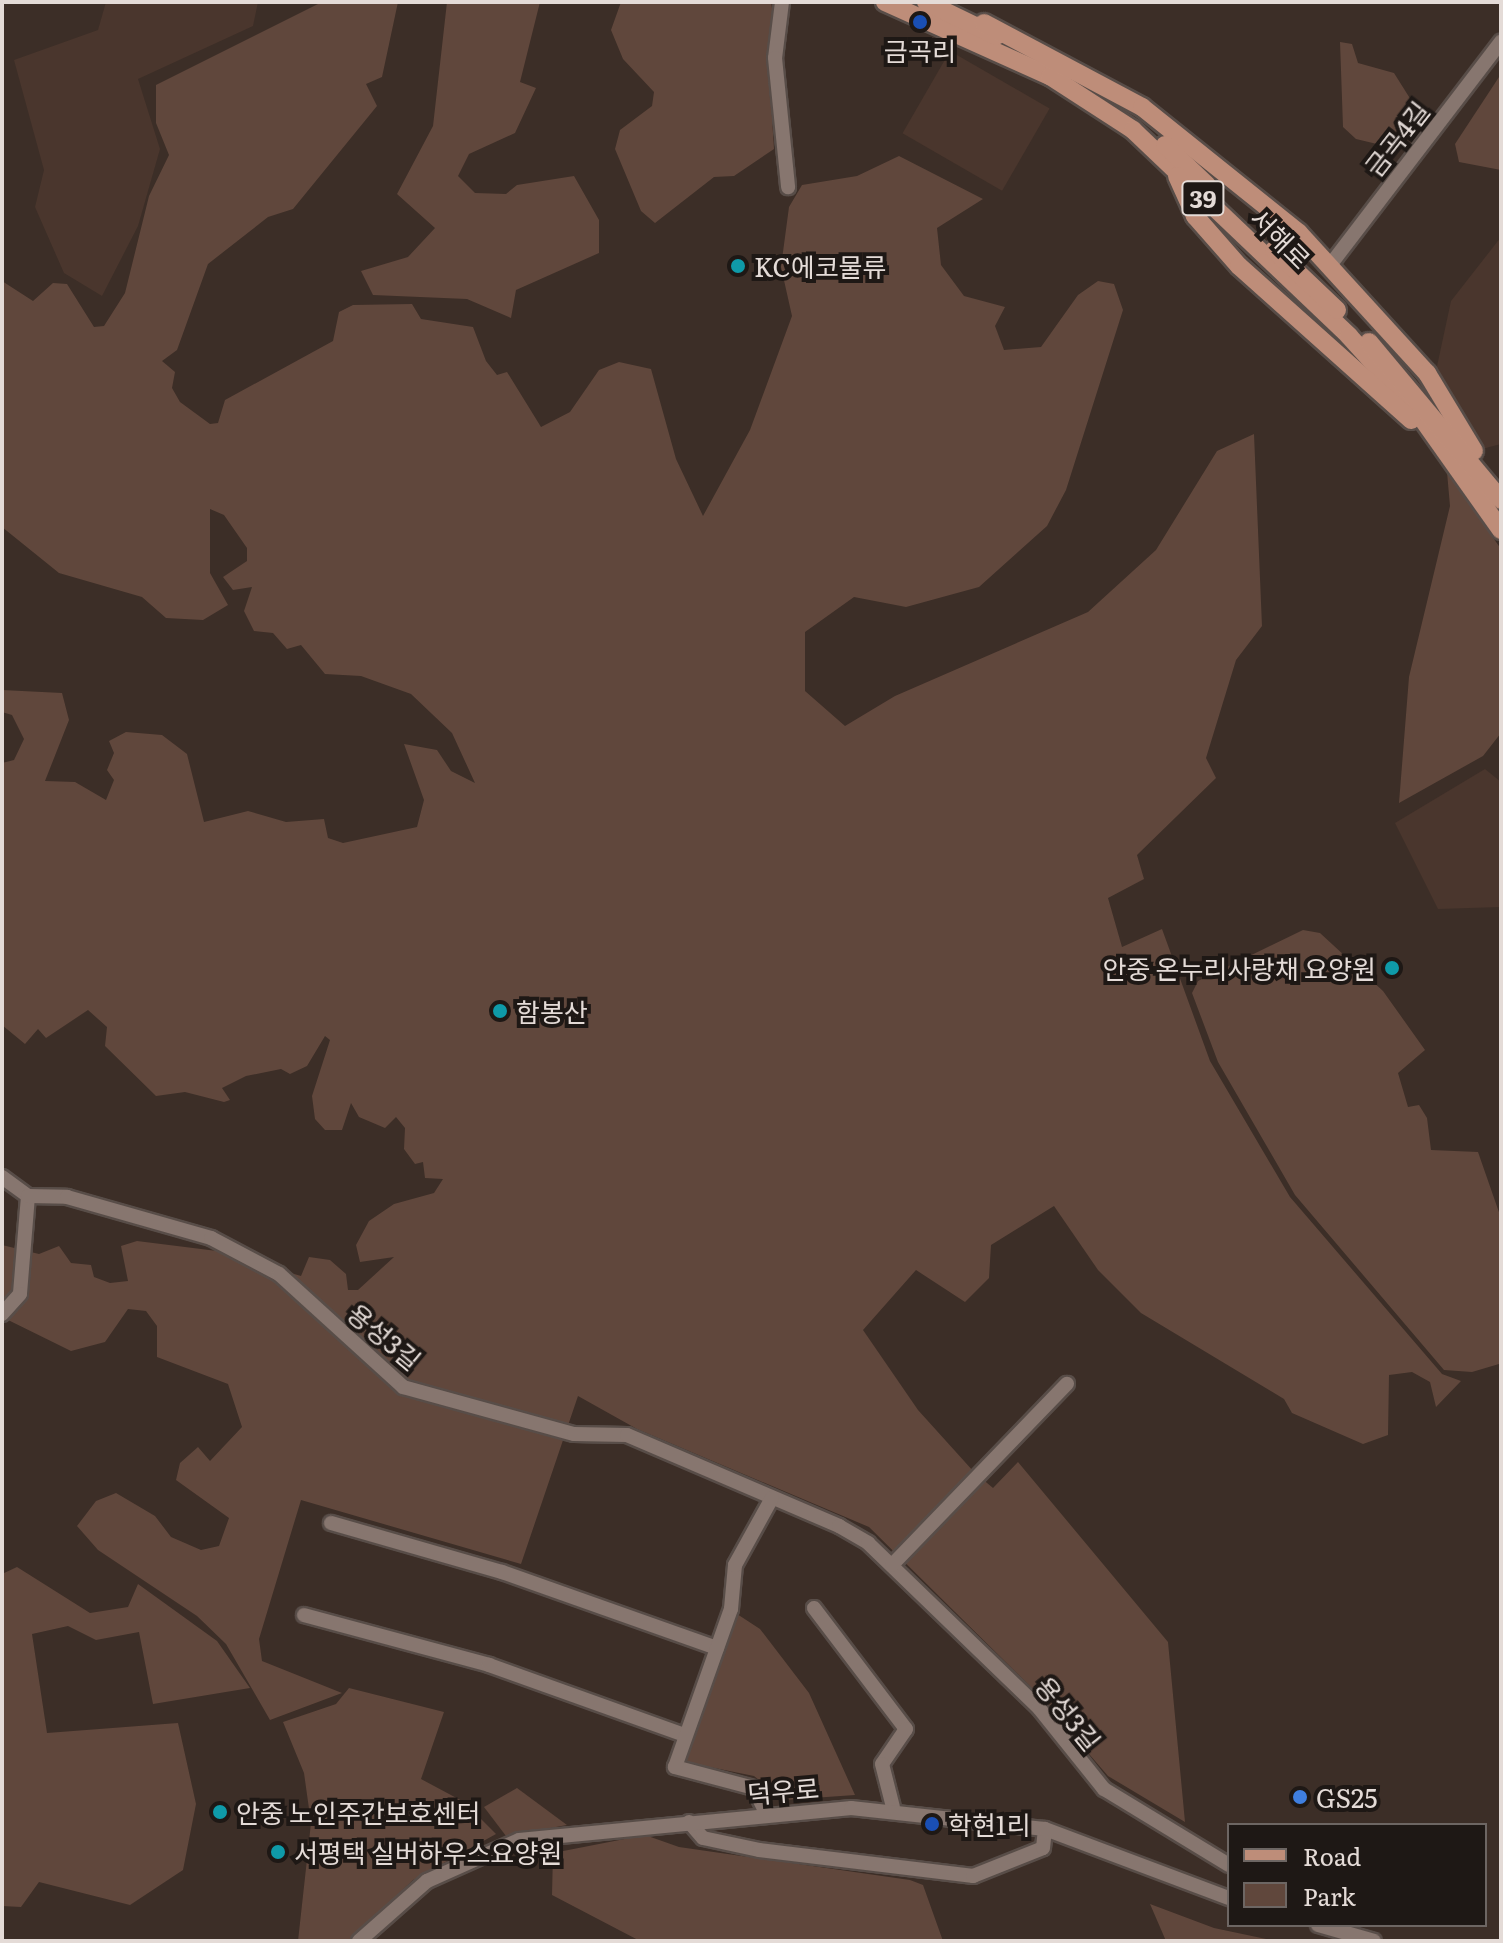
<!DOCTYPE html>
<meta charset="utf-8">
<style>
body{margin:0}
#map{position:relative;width:1503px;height:1943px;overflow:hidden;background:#3c2e27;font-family:Literata,"Noto Sans KR",serif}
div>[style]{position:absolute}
.built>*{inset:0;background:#4a362d;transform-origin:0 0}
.green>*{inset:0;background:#60473c}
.roads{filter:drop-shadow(2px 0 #584d48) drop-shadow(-2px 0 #584d48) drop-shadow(0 2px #584d48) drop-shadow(0 -2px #584d48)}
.minor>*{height:14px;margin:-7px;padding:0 7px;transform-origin:7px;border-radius:7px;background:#87766f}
.major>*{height:18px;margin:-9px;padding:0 9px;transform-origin:9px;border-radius:9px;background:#be8d79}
.dots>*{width:22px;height:22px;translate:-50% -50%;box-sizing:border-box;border:4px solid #1e1815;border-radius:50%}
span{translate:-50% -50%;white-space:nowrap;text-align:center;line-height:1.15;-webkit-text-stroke:8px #1e1815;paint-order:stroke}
.shield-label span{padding:2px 6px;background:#1e1815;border:2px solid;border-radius:6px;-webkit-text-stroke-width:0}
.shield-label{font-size:24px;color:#e4dbd7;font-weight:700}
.poi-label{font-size:26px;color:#e4dbd7}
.left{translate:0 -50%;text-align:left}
.right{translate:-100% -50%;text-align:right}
.street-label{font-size:26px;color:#e4dbd7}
.frame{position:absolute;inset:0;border:4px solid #e4dbd7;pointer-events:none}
.legend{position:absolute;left:1227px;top:1823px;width:260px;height:104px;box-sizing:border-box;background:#1e1815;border:2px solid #6d6663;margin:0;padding:10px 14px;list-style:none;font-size:24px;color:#e4dbd7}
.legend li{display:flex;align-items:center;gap:16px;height:40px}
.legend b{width:40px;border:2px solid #6d6663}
</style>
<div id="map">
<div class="built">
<i style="clip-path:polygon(106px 2px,258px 2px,253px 26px,138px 79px,160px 149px,138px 226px,102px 296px,64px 273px,35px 207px,44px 170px,14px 60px,98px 30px)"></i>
<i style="left:950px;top:51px;width:115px;height:95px;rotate:30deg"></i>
<i style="clip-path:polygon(1501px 237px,1501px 444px,1482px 449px,1436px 371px,1451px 301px)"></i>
<i style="clip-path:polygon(1485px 769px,1501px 782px,1501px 907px,1438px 909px,1395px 823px)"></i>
</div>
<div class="green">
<i style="clip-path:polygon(322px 2px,398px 2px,382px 77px,366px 84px,377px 106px,293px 209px,268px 217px,208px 264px,177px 350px,162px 361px,175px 372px,172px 388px,180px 402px,210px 424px,218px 423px,225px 400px,333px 341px,339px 312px,353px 305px,412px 304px,421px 319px,473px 327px,486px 361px,497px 375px,507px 372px,541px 427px,570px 412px,599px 370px,619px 362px,651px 369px,676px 459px,703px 516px,750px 430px,792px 316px,781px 267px,789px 207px,802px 185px,857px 176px,899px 156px,983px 199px,937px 228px,941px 265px,964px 296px,1005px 307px,995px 326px,1004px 350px,1041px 347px,1078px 295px,1098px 281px,1114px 284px,1123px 310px,1066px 490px,1047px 526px,979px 587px,906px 607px,854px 597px,805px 632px,805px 691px,845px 726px,895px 696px,1088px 612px,1156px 550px,1217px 451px,1254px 434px,1262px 626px,1236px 660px,1206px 758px,1216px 778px,1137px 855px,1144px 879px,1108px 898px,1122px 947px,1162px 929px,1210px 1061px,1290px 1197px,1442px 1374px,1461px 1381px,1436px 1407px,1430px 1382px,1412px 1372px,1389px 1375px,1388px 1435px,1363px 1444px,1292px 1413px,1284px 1399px,1141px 1313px,1098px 1270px,1054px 1206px,991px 1245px,989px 1278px,965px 1302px,916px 1270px,863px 1330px,918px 1410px,974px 1472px,993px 1488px,1018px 1462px,1168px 1642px,1185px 1822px,1108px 1776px,1033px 1689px,869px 1527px,637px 1429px,578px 1396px,521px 1564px,301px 1500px,259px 1639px,262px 1661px,342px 1693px,270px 1720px,226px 1644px,197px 1616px,98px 1550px,77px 1526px,96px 1501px,116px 1493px,155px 1516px,171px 1537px,201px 1550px,219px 1546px,229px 1518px,176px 1480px,180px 1463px,198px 1447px,210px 1461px,242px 1427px,228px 1384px,157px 1357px,157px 1326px,146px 1311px,128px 1309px,105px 1342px,71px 1351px,2px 1317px,2px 1245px,39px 1254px,59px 1246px,71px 1263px,91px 1265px,94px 1277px,110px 1283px,128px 1281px,121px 1246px,137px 1241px,217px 1251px,301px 1276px,309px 1257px,330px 1260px,346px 1274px,348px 1290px,358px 1290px,394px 1257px,360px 1262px,356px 1245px,369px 1221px,394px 1204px,434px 1193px,443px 1179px,425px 1178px,423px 1162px,415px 1164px,404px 1149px,405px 1128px,396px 1117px,385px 1128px,359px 1117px,351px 1103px,342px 1130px,325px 1130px,315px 1119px,312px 1096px,330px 1040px,325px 1036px,307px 1066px,290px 1074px,281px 1069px,246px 1076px,222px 1088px,230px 1100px,224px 1102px,185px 1092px,156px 1096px,105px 1046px,107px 1027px,88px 1010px,46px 1038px,38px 1029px,25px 1044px,2px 1025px,2px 763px,14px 760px,24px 739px,12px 715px,2px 712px,2px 690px,62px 693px,69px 720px,45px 781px,75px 782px,106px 800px,114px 780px,107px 770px,114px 753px,109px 741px,126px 732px,162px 735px,187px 754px,204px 822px,248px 811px,286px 822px,324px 819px,328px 838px,343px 843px,417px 827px,424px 800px,404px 744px,437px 750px,451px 771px,475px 783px,452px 733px,411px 694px,361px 676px,325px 674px,301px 645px,287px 649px,273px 633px,254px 631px,244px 611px,252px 587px,233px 590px,223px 577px,247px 561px,247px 548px,224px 515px,210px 509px,210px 573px,228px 605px,203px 620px,166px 618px,142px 597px,59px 573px,2px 527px,2px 281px,33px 301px,53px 283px,67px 284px,94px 327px,104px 326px,125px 293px,149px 196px,169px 155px,156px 123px,156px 85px)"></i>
<i style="clip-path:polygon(447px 2px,540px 2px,520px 82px,536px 88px,515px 133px,469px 154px,458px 176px,475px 193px,506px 194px,517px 185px,574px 176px,599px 220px,599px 253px,516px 290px,511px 318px,467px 299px,373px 295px,361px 271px,408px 257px,435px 228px,397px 194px,433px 126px)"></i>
<i style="clip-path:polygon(621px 2px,771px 2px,774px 21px,768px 54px,774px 149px,734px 176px,714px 177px,655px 223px,641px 211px,615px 149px,620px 130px,652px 106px,654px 92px,623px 59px,611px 30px)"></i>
<i style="clip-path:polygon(1340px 42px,1352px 44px,1358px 63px,1394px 73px,1411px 100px,1412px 133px,1398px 149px,1356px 139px,1343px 127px)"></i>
<i style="clip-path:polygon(1501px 74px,1501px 170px,1459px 162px,1455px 144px)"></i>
<i style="clip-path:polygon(1447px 472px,1501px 549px,1501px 733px,1483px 756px,1399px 803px,1409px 677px,1450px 506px)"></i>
<i style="clip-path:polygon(1303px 930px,1320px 933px,1383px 991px,1425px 1050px,1398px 1073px,1408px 1107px,1419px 1105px,1427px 1118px,1431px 1150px,1478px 1152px,1501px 1218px,1499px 1364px,1472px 1372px,1444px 1370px,1295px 1195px,1218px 1062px,1192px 993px,1198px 981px)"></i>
<i style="clip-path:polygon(17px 1567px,90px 1613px,128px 1607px,138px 1584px,217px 1641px,250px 1688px,153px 1704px,139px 1632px,96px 1640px,68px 1626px,32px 1634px,47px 1733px,178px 1723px,196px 1804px,183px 1870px,130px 1905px,39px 1882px,21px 1907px,2px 1906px,2px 1574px)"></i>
<i style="clip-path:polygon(737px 1614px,760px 1629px,809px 1693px,855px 1795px,784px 1800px,754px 1776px,685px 1762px)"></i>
<i style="clip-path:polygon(349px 1688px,444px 1712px,421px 1779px,464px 1802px,496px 1834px,413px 1880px,349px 1941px,298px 1941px,311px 1823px,304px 1773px,283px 1722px,336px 1704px)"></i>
<i style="clip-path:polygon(517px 1788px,567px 1825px,506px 1836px,484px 1807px)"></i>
<i style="clip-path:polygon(645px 1835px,679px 1847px,910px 1880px,923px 1885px,943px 1941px,640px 1941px,552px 1895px,553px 1853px)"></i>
<i style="clip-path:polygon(1150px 1904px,1214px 1928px,1276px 1941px,1166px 1941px)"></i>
</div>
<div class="roads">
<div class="minor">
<i style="left:782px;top:2px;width:56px;rotate:97.1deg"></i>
<i style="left:775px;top:58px;width:130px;rotate:84.2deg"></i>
<i style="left:1331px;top:264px;width:280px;rotate:-52.6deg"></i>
<i style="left:2px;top:1177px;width:32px;rotate:36deg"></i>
<i style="left:28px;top:1196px;width:98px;rotate:94.7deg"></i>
<i style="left:20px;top:1294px;width:27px;rotate:132deg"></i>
<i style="left:28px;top:1196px;width:39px;rotate:1deg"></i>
<i style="left:67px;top:1197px;width:150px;rotate:15.9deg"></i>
<i style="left:211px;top:1238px;width:77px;rotate:27.9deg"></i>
<i style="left:279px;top:1274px;width:168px;rotate:42.3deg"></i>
<i style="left:403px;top:1387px;width:177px;rotate:15.4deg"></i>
<i style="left:574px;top:1434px;width:53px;rotate:1.1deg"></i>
<i style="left:627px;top:1435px;width:231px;rotate:23.2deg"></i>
<i style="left:839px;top:1526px;width:34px;rotate:30deg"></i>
<i style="left:868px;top:1543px;width:238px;rotate:44deg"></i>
<i style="left:1039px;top:1708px;width:104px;rotate:51.3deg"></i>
<i style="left:1104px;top:1789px;width:146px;rotate:31.3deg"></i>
<i style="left:331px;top:1523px;width:178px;rotate:16deg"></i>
<i style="left:502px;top:1572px;width:228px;rotate:19.5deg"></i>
<i style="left:892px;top:1565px;width:252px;rotate:-46deg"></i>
<i style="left:814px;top:1608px;width:152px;rotate:52.8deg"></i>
<i style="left:906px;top:1729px;width:42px;rotate:124.4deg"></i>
<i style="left:882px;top:1764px;width:44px;rotate:75.7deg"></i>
<i style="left:304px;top:1615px;width:192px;rotate:15.1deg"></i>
<i style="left:489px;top:1665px;width:208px;rotate:19.7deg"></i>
<i style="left:767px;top:1815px;width:30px;rotate:-116deg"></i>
<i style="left:754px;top:1788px;width:82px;rotate:-165.1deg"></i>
<i style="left:675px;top:1767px;width:168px;rotate:-70.5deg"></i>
<i style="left:731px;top:1609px;width:44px;rotate:-84.8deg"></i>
<i style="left:735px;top:1565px;width:77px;rotate:-61.1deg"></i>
<i style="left:689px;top:1822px;width:21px;rotate:49deg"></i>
<i style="left:703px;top:1838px;width:57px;rotate:12.1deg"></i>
<i style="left:759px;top:1850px;width:216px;rotate:6.9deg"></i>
<i style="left:973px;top:1876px;width:75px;rotate:-21.8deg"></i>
<i style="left:1043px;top:1848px;width:19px;rotate:-84deg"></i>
<i style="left:1318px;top:1925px;width:58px;rotate:15.9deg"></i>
<i style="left:359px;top:1941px;width:91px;rotate:-41.4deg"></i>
<i style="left:427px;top:1881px;width:101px;rotate:-24deg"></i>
<i style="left:519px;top:1840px;width:334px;rotate:-5.5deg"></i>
<i style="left:851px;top:1808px;width:195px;rotate:6.2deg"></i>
<i style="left:1045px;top:1829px;width:197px;rotate:20.6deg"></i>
</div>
<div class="major">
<i style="left:885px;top:2px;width:181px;rotate:24.2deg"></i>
<i style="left:1050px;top:76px;width:99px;rotate:33deg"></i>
<i style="left:1133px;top:130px;width:298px;rotate:43.6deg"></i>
<i style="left:1349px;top:336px;width:100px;rotate:47.8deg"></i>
<i style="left:1416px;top:410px;width:147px;rotate:54.7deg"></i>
<i style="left:926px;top:2px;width:78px;rotate:25.9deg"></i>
<i style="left:984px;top:23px;width:179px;rotate:28deg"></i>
<i style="left:1142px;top:107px;width:201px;rotate:38.7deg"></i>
<i style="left:1299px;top:233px;width:190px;rotate:47.6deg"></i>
<i style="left:1427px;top:373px;width:91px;rotate:58.9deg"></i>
<i style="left:1165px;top:145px;width:58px;rotate:43.6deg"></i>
<i style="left:1177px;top:176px;width:44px;rotate:65.8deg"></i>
<i style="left:1195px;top:216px;width:67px;rotate:48.7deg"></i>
<i style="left:1239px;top:266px;width:231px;rotate:41.8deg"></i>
<i style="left:1274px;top:250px;width:87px;rotate:43.6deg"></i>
<i style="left:1369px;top:342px;width:206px;rotate:50.1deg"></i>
</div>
</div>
<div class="dots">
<i style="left:920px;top:22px;background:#1a4fb4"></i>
<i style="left:738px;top:266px;background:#0f9aa8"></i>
<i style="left:1392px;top:968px;background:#0f9aa8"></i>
<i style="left:500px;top:1011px;background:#0f9aa8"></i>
<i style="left:1300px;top:1797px;background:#3f7fe0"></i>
<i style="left:220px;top:1812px;background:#0f9aa8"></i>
<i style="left:932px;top:1824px;background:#1a4fb4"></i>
<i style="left:278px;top:1852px;background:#0f9aa8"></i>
</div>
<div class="shield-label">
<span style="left:1203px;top:198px">39</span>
</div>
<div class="poi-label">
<span style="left:920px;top:50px">금곡리</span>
<span class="left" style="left:754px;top:266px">KC에코물류</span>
<span class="right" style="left:1376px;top:968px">안중 온누리사랑채 요양원</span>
<span class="left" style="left:516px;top:1011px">함봉산</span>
<span class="left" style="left:1316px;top:1797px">GS25</span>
<span class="left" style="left:236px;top:1812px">안중 노인주간보호센터</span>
<span class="left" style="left:948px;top:1824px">학현1리</span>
<span class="left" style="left:294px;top:1852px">서평택 실버하우스요양원</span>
</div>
<div class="street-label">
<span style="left:1396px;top:138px;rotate:-52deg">금곡4길</span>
<span style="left:1281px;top:238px;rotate:45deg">서해로</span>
<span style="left:385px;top:1336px;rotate:40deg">용성3길</span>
<span style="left:1069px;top:1713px;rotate:51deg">용성3길</span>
<span style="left:783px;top:1790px;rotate:-5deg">덕우로</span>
</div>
<div class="frame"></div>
<ul class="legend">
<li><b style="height:10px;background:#be8d79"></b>Road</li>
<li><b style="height:22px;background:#60473c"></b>Park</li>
</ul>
</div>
